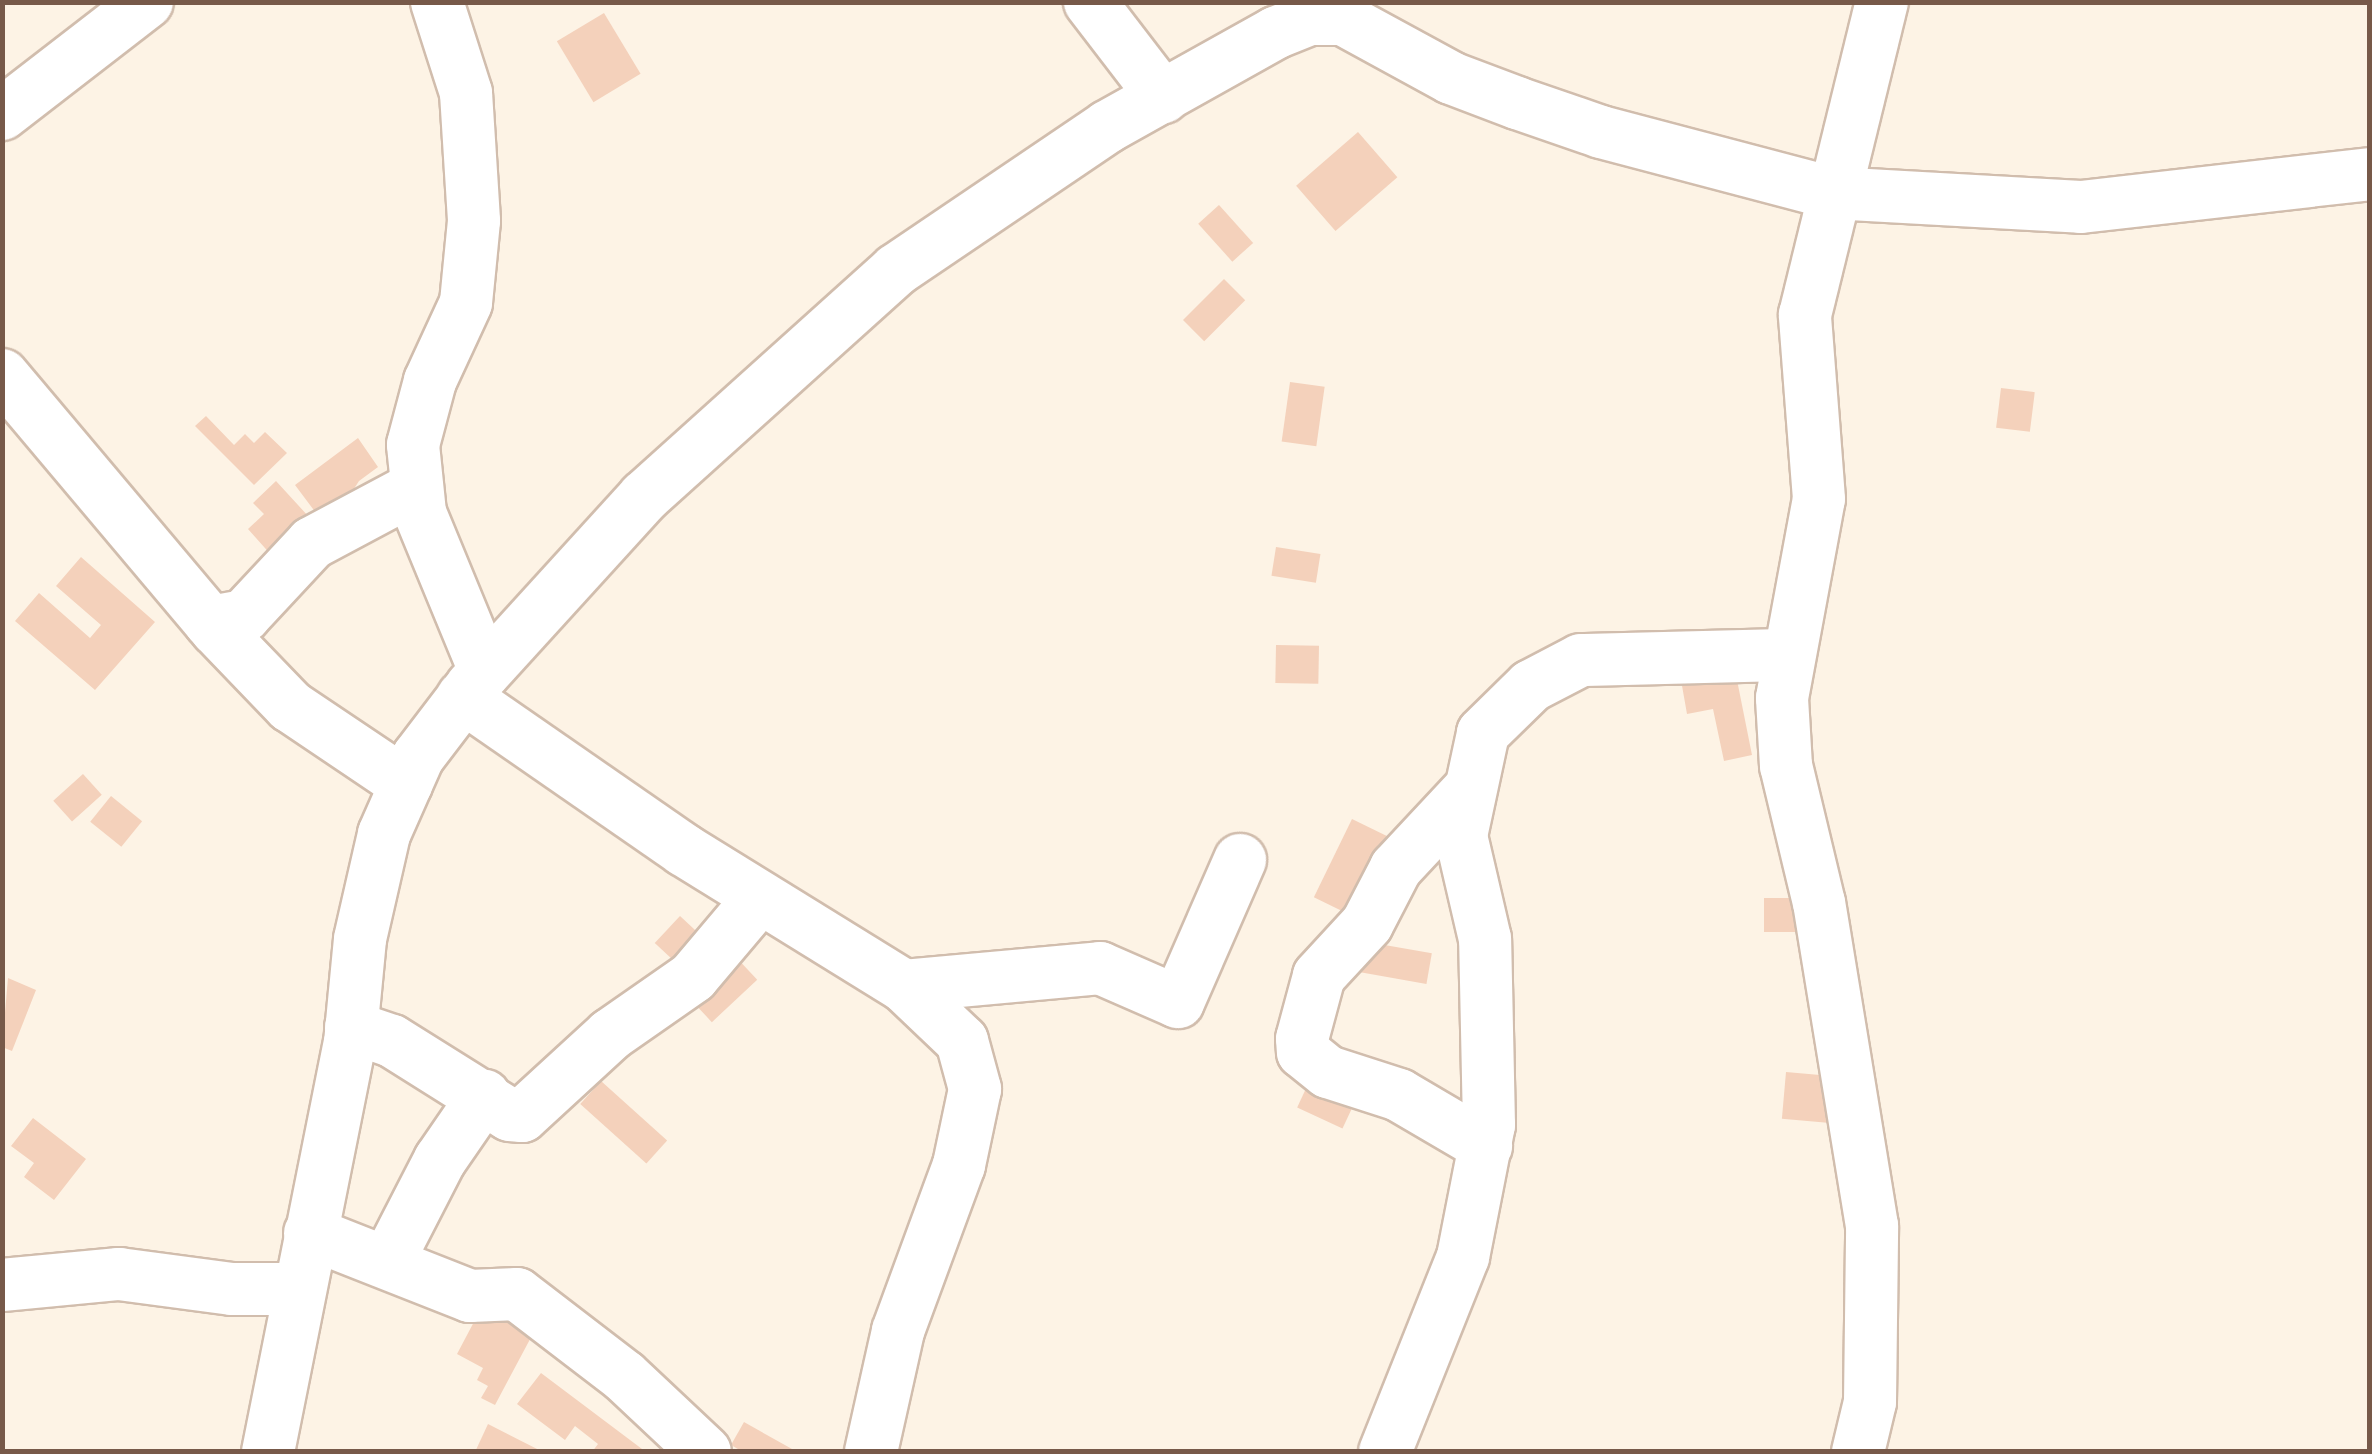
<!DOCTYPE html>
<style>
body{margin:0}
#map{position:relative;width:2372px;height:1454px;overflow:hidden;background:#fdf3e5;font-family:"Nunito Sans",sans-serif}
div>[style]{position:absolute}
.building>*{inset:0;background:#f4d1bb;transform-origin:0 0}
.roads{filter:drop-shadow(2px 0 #d1bdad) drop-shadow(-2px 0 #d1bdad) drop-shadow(0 2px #d1bdad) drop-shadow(0 -2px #d1bdad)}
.minor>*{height:52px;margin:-26px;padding:0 26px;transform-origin:26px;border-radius:26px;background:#fff}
span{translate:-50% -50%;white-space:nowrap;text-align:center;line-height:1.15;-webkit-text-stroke:8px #fff7ec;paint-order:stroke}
.frame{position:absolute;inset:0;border:5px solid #775949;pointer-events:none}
</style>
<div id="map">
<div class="building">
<i style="left:604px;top:13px;width:71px;height:55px;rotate:59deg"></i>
<i style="left:1358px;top:132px;width:60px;height:82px;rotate:49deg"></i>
<i style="left:1219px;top:205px;width:51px;height:28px;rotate:48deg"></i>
<i style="left:1224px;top:279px;width:30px;height:58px;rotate:45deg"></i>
<i style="left:1290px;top:382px;width:35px;height:60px;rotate:8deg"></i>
<i style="left:2001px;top:388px;width:34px;height:40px;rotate:7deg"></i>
<i style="clip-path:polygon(206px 416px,234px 445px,245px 434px,254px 443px,265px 432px,287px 453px,254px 485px,195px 426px)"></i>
<i style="clip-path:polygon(358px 438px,378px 467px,359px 481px,328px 529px,295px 485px)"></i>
<i style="clip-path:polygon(276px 481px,320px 529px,281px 566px,248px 529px,264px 514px,253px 503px)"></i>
<i style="left:1276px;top:547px;width:45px;height:29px;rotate:9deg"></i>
<i style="clip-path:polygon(81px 557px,155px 622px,95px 690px,15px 621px,39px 593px,90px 638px,101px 625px,56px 586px)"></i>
<i style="left:1276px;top:645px;width:43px;height:38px;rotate:1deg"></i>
<i style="clip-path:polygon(1735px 670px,1752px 755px,1724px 761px,1713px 709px,1687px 714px,1681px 680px)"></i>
<i style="left:83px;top:774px;width:28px;height:40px;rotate:48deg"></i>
<i style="left:111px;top:796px;width:40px;height:33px;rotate:39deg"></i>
<i style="left:1352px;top:819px;width:61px;height:87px;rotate:26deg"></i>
<i style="left:1764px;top:898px;width:62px;height:34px"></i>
<i style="left:680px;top:916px;width:47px;height:37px;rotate:43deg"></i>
<i style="left:1356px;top:940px;width:77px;height:31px;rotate:10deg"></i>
<i style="left:734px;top:955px;width:34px;height:62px;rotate:47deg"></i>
<i style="clip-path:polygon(8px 978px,36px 990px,12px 1051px,2px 1047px)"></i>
<i style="left:1786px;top:1072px;width:54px;height:47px;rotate:5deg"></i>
<i style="left:601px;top:1081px;width:89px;height:31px;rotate:42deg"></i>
<i style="left:1309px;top:1082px;width:50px;height:28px;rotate:25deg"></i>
<i style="clip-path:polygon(33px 1118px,86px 1159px,54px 1200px,24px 1177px,34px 1163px,11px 1146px)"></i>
<i style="clip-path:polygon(485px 1301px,536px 1328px,495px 1405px,481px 1398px,488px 1386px,477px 1380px,483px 1368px,457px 1354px)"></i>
<i style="clip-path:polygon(541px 1373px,646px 1452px,592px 1452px,598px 1444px,575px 1426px,565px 1440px,517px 1404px)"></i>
<i style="clip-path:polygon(744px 1422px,792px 1449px,790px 1452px,743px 1452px,731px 1445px)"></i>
<i style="clip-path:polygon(488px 1424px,543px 1452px,475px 1452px)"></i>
</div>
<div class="roads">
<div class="minor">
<i style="left:437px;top:2px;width:96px;rotate:72.3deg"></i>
<i style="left:466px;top:93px;width:128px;rotate:86.4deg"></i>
<i style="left:474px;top:221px;width:82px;rotate:95.6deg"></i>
<i style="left:466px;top:303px;width:86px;rotate:114.8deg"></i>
<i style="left:430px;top:381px;width:66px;rotate:104.9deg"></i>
<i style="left:413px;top:445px;width:68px;rotate:84.1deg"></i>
<i style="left:420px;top:513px;width:171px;rotate:67.6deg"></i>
<i style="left:1090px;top:2px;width:120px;rotate:52.5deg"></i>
<i style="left:2px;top:114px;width:183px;rotate:-37.7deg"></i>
<i style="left:2px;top:375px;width:332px;rotate:49.9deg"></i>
<i style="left:216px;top:629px;width:107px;rotate:46.1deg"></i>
<i style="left:290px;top:706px;width:140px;rotate:33.9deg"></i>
<i style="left:210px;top:622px;width:35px;rotate:-10deg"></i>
<i style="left:244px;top:616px;width:100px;rotate:-47deg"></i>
<i style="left:312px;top:543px;width:119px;rotate:-28.1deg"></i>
<i style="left:463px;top:697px;width:269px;rotate:34.7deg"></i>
<i style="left:684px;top:850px;width:259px;rotate:31.7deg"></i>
<i style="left:904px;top:986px;width:80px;rotate:43.5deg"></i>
<i style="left:962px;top:1041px;width:50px;rotate:74.8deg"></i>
<i style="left:975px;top:1089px;width:78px;rotate:101.9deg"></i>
<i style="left:959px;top:1165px;width:177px;rotate:110.2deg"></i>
<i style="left:898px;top:1331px;width:124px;rotate:102.6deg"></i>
<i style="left:1466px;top:793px;width:103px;rotate:133deg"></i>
<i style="left:1396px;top:868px;width:63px;rotate:117.4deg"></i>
<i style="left:1367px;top:924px;width:71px;rotate:132.7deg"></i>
<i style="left:1319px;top:976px;width:65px;rotate:105.1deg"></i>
<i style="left:1302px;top:1039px;width:13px;rotate:86deg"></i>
<i style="left:1303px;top:1052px;width:32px;rotate:39deg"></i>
<i style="left:1328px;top:1072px;width:75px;rotate:17.9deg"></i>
<i style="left:1399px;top:1095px;width:101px;rotate:30.4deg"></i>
<i style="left:904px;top:986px;width:197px;rotate:-5.2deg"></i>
<i style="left:1100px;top:968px;width:85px;rotate:23.6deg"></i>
<i style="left:1178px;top:1002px;width:155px;rotate:-66.4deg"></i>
<i style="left:351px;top:1027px;width:43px;rotate:18.9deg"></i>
<i style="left:392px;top:1041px;width:139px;rotate:32.1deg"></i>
<i style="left:510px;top:1115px;width:12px;rotate:5deg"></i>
<i style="left:522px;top:1116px;width:120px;rotate:-42.6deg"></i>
<i style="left:610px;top:1035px;width:101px;rotate:-34.9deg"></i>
<i style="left:693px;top:977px;width:102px;rotate:-49.8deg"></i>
<i style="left:310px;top:1233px;width:172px;rotate:21.5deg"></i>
<i style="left:470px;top:1296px;width:47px;rotate:-2.4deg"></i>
<i style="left:517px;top:1294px;width:135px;rotate:37.5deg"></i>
<i style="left:624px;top:1376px;width:111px;rotate:43.2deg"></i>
<i style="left:388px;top:1261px;width:114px;rotate:-62.8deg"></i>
<i style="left:440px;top:1160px;width:78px;rotate:-55.5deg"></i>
<i style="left:2px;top:1285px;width:118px;rotate:-5.4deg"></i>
<i style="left:119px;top:1274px;width:114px;rotate:7.6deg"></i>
<i style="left:232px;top:1289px;width:67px"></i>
<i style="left:268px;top:1452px;width:417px;rotate:-78.7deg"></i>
<i style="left:350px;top:1043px;width:104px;rotate:-84.5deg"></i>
<i style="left:360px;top:939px;width:108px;rotate:-77.1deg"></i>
<i style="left:384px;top:834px;width:84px;rotate:-66.2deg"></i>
<i style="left:418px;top:757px;width:89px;rotate:-52.7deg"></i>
<i style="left:472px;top:686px;width:256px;rotate:-47.7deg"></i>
<i style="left:644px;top:497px;width:339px;rotate:-42deg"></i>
<i style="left:896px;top:270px;width:255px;rotate:-34.1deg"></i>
<i style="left:1107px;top:127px;width:193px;rotate:-29.2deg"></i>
<i style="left:1275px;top:33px;width:37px;rotate:-22deg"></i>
<i style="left:1309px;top:19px;width:34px"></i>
<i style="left:1343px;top:19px;width:123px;rotate:28.6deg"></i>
<i style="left:1451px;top:78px;width:71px;rotate:20.7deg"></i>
<i style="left:1517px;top:103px;width:89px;rotate:19deg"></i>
<i style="left:1601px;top:132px;width:239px;rotate:14.8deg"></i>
<i style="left:1832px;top:193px;width:249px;rotate:3.2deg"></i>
<i style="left:2081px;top:207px;width:291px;rotate:-6.5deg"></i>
<i style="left:1385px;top:1452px;width:210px;rotate:-68.2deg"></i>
<i style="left:1463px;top:1257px;width:135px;rotate:-78.9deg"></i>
<i style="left:1489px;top:1125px;width:186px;rotate:-91.2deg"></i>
<i style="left:1485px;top:939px;width:106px;rotate:-103.1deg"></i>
<i style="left:1461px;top:836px;width:105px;rotate:-77.9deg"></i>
<i style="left:1483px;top:733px;width:67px;rotate:-44.4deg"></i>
<i style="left:1531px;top:686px;width:56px;rotate:-27.5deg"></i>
<i style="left:1581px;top:660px;width:206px;rotate:-1.4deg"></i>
<i style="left:1858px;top:1452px;width:51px;rotate:-76.5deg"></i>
<i style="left:1870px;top:1402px;width:176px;rotate:-89.3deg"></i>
<i style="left:1872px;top:1226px;width:327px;rotate:-99.3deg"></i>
<i style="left:1819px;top:903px;width:141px;rotate:-103.5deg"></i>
<i style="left:1786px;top:766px;width:68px;rotate:-93.4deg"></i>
<i style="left:1782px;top:698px;width:202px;rotate:-79.5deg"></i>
<i style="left:1819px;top:499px;width:185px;rotate:-94.4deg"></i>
<i style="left:1805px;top:315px;width:322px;rotate:-76.2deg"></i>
</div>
</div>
<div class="frame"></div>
</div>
